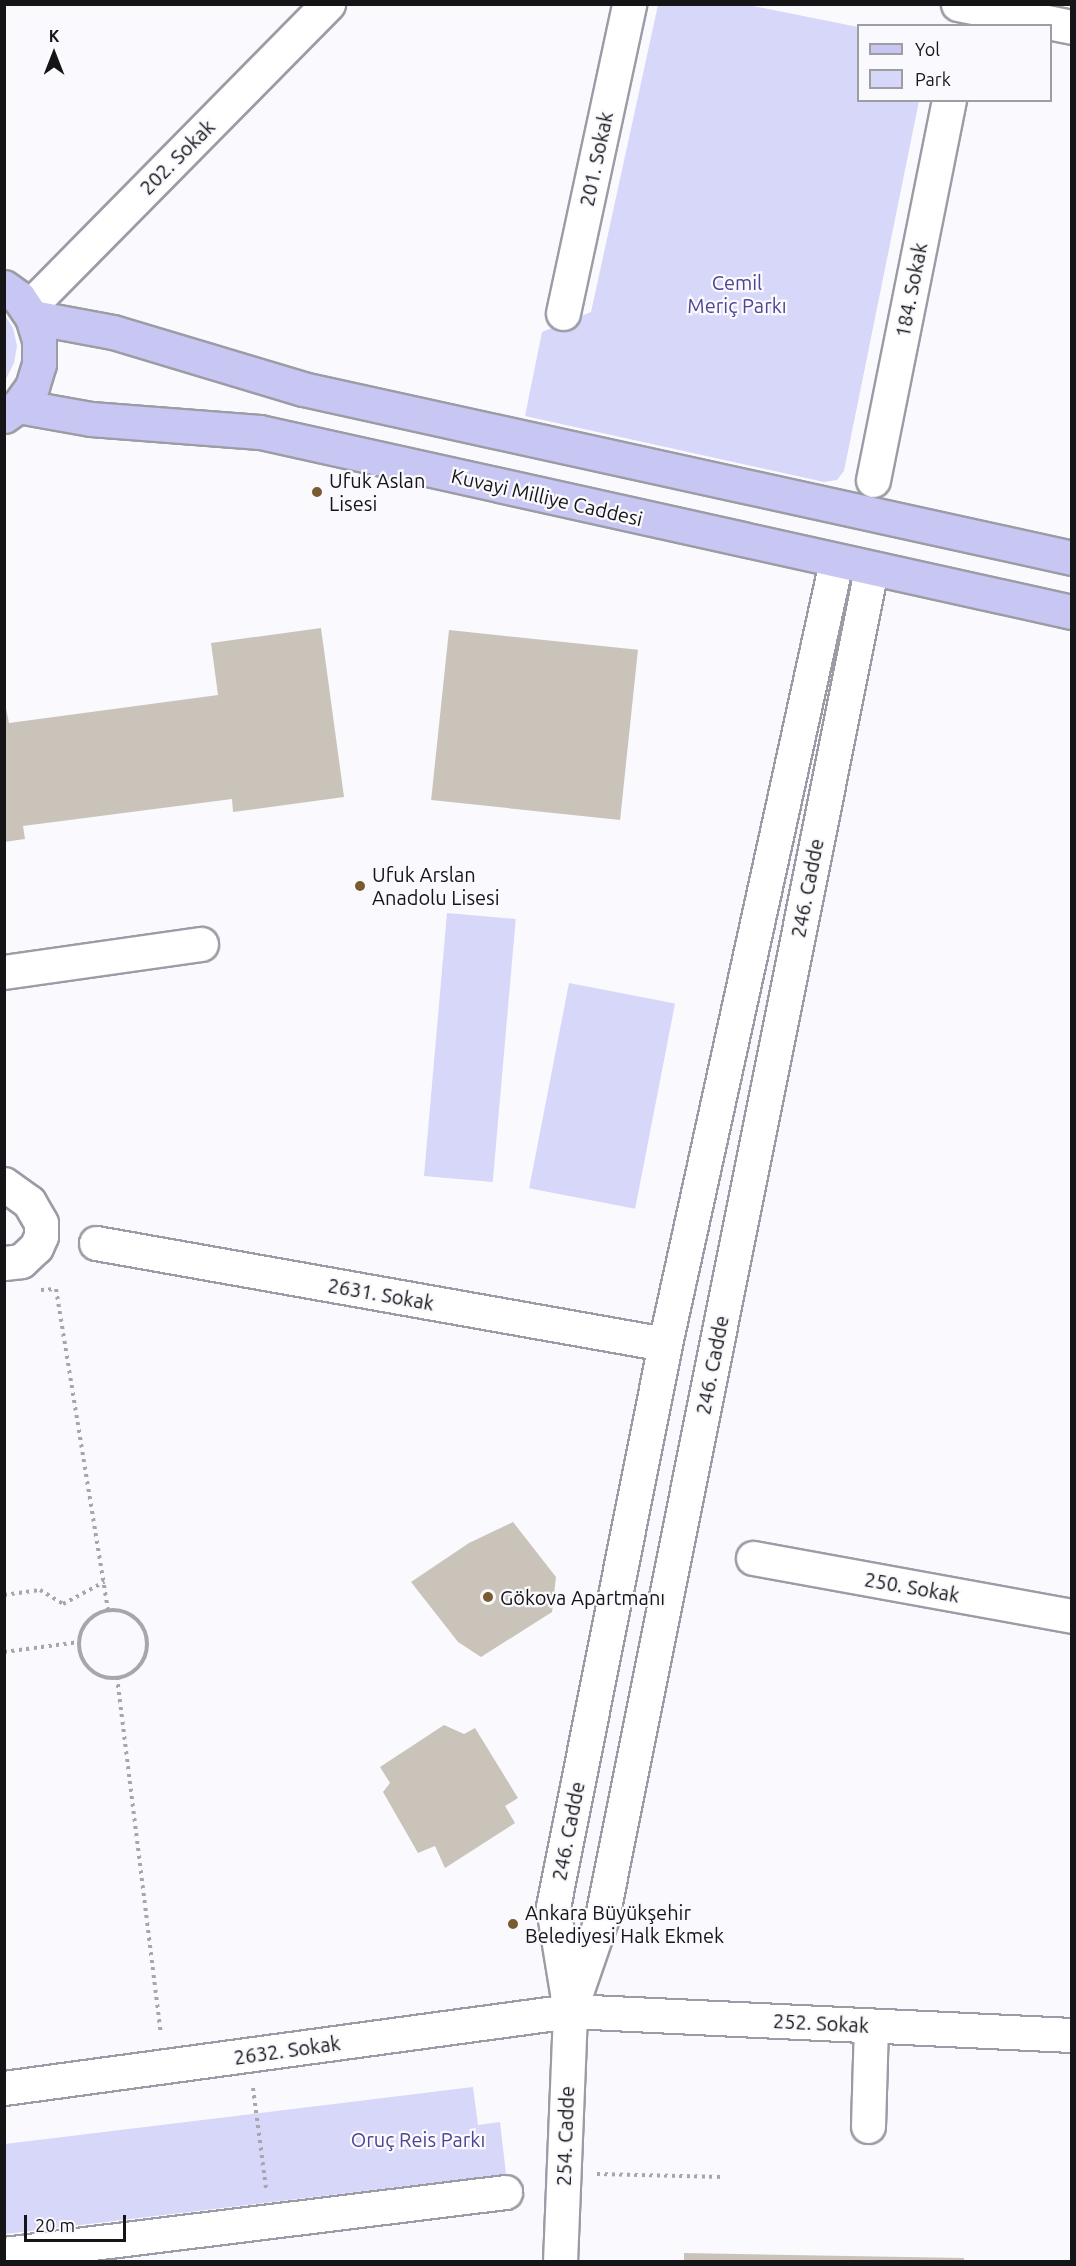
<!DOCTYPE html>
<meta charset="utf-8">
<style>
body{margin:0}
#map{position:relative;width:1076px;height:2266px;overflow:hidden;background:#fafafe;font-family:Ubuntu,sans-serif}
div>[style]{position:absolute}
.green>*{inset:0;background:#d7d7f9;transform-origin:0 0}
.building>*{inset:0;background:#c9c3ba;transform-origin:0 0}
.path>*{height:4px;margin-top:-2px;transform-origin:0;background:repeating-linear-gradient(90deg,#a7a7ab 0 3px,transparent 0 7.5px)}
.path>.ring{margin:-2px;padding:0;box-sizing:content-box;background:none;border:4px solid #a7a7ab;border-radius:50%}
.roads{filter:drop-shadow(2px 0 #9c9ca6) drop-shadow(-2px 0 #9c9ca6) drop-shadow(0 2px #9c9ca6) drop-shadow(0 -2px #9c9ca6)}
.minor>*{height:33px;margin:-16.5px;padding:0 16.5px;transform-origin:16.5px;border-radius:16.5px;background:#fff}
.major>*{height:33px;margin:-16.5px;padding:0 16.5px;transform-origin:16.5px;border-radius:16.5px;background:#c8c6f2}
.dots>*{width:16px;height:16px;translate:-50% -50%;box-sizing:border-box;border:3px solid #fafafe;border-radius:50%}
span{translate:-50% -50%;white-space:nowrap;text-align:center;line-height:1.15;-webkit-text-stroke:4.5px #fafafe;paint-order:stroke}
.street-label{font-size:20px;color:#151518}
.park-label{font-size:20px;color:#4f4494}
.poi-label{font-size:20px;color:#151518}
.left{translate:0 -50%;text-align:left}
.frame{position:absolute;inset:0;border:6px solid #151518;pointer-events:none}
.legend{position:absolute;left:857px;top:24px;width:195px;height:78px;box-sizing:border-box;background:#fafafe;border:2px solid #9e9ea2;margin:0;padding:8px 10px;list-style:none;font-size:18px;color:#151518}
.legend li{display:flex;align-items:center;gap:12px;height:30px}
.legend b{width:30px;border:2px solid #9e9ea2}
.north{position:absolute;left:24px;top:24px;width:60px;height:60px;-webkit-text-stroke:4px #fafafe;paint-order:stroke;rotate:0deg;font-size:16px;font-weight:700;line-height:24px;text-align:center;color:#151518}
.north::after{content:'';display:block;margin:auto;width:21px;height:27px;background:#151518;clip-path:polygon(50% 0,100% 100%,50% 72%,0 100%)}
.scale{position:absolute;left:24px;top:2215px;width:102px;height:27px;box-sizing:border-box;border:3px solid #151518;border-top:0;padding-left:8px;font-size:18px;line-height:21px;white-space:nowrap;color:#151518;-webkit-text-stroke:4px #fafafe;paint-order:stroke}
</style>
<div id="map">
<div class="green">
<i style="clip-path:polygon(658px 5px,748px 5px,858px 27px,858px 100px,919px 101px,844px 471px,837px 480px,824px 482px,525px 416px,542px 332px,591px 312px)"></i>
<i style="clip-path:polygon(4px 314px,13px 328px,17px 346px,14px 363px,5px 381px)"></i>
<i style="left:447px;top:913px;width:69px;height:264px;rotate:5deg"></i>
<i style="left:569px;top:983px;width:108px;height:209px;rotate:11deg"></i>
<i style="clip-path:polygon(473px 2087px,478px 2125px,500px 2122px,506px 2174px,5px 2234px,5px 2144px)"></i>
</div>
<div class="building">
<i style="clip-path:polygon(321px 628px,344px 797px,233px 812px,232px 799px,23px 826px,25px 839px,4px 842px,4px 698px,9px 723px,218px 695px,211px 643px)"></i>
<i style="left:449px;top:630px;width:190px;height:171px;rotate:6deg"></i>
<i style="clip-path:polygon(513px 1522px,556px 1577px,552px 1612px,481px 1657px,458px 1642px,411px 1582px,469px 1543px)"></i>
<i style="clip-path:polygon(444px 1725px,464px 1734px,475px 1728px,518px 1798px,505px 1806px,515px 1823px,445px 1868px,435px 1846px,418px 1853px,383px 1792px,390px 1783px,380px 1767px)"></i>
<i style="clip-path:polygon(684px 2253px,964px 2258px,964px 2262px,684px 2262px)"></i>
</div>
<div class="path">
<i style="left:41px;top:1290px;width:15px;rotate:-4deg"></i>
<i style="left:56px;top:1289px;width:326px;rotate:80.8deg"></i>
<i style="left:4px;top:1595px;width:36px;rotate:-8deg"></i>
<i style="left:40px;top:1590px;width:27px;rotate:31deg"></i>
<i style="left:63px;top:1604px;width:47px;rotate:-28.2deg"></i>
<i class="ring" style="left:79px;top:1610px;width:64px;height:64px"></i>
<i style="left:4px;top:1652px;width:76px;rotate:-7.6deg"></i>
<i style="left:117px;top:1677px;width:359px;rotate:83deg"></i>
<i style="left:253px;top:2088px;width:101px;rotate:82.6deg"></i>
<i style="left:597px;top:2174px;width:126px;rotate:1.4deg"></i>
</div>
<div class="roads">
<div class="minor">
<i style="left:958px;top:4px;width:116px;rotate:11.4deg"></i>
<i style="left:27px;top:309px;width:429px;rotate:-45.4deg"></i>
<i style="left:563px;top:313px;width:316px;rotate:-77.9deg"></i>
<i style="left:873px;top:480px;width:388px;rotate:-78.7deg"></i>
<i style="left:4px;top:972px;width:199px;rotate:-8.1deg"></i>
<i style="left:4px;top:1184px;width:31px;rotate:36deg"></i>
<i style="left:29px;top:1202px;width:24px;rotate:60deg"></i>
<i style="left:41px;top:1223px;width:13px;rotate:90deg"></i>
<i style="left:41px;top:1236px;width:12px;rotate:114deg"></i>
<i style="left:36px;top:1247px;width:21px;rotate:137deg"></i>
<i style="left:21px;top:1261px;width:17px;rotate:173deg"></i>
<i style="left:96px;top:1243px;width:578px;rotate:10.07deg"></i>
<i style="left:753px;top:1558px;width:324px;rotate:10.3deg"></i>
<i style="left:571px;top:2007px;width:95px;rotate:-71deg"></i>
<i style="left:602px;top:1917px;width:1375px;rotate:-78.71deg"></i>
<i style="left:4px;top:2088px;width:571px;rotate:-7.75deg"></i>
<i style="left:570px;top:2011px;width:503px;rotate:2.74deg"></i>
<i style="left:868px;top:2126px;width:100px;rotate:-88.3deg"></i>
<i style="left:4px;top:2254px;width:505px;rotate:-7.05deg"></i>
<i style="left:560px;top:2262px;width:251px;rotate:-87.7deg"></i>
<i style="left:570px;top:2011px;width:105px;rotate:-99.3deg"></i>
<i style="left:553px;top:1907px;width:574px;rotate:-78.75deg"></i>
<i style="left:665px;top:1344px;width:800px;rotate:-77.67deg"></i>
</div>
<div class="major">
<i style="left:4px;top:287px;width:19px;rotate:36deg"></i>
<i style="left:19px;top:298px;width:23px;rotate:56deg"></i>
<i style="left:32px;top:317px;width:24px;rotate:73deg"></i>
<i style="left:39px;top:340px;width:24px;rotate:90deg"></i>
<i style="left:39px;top:364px;width:24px;rotate:107deg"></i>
<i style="left:32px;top:387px;width:24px;rotate:126deg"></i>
<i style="left:18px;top:406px;width:17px;rotate:144deg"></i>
<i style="left:32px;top:317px;width:82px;rotate:10.5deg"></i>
<i style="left:113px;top:332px;width:198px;rotate:16.7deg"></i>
<i style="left:303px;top:389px;width:787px;rotate:12.39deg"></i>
<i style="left:18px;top:406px;width:74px;rotate:10.1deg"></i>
<i style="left:91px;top:419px;width:169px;rotate:4.4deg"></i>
<i style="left:260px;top:432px;width:832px;rotate:12.5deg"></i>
</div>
</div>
<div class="dots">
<i style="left:317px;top:492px;background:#795b2f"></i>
<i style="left:360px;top:886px;background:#795b2f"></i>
<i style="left:488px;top:1597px;background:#795b2f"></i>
<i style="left:513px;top:1924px;background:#795b2f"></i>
</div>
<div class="street-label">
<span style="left:177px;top:157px;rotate:-45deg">202. Sokak</span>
<span style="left:596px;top:159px;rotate:-78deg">201. Sokak</span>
<span style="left:911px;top:290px;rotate:-79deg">184. Sokak</span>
<span style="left:547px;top:497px;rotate:13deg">Kuvayi Milliye Caddesi</span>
<span style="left:807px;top:888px;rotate:-79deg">246. Cadde</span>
<span style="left:381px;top:1294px;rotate:10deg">2631. Sokak</span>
<span style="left:712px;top:1365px;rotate:-79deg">246. Cadde</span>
<span style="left:912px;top:1587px;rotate:10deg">250. Sokak</span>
<span style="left:568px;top:1831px;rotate:-79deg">246. Cadde</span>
<span style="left:821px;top:2023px;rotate:3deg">252. Sokak</span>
<span style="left:287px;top:2050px;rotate:-8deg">2632. Sokak</span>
<span style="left:565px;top:2136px;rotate:-88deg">254. Cadde</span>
</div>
<div class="park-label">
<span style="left:737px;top:294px">Cemil<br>Meriç Parkı</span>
<span style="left:418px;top:2139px">Oruç Reis Parkı</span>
</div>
<div class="poi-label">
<span class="left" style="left:329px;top:492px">Ufuk Aslan<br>Lisesi</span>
<span class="left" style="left:372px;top:886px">Ufuk Arslan<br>Anadolu Lisesi</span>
<span class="left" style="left:500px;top:1597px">Gökova Apartmanı</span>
<span class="left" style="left:525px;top:1924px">Ankara Büyükşehir<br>Belediyesi Halk Ekmek</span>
</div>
<div class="frame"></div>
<ul class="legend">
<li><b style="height:8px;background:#c8c6f2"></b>Yol</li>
<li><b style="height:16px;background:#d7d7f9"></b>Park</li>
</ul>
<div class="north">K</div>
<div class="scale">20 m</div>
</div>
